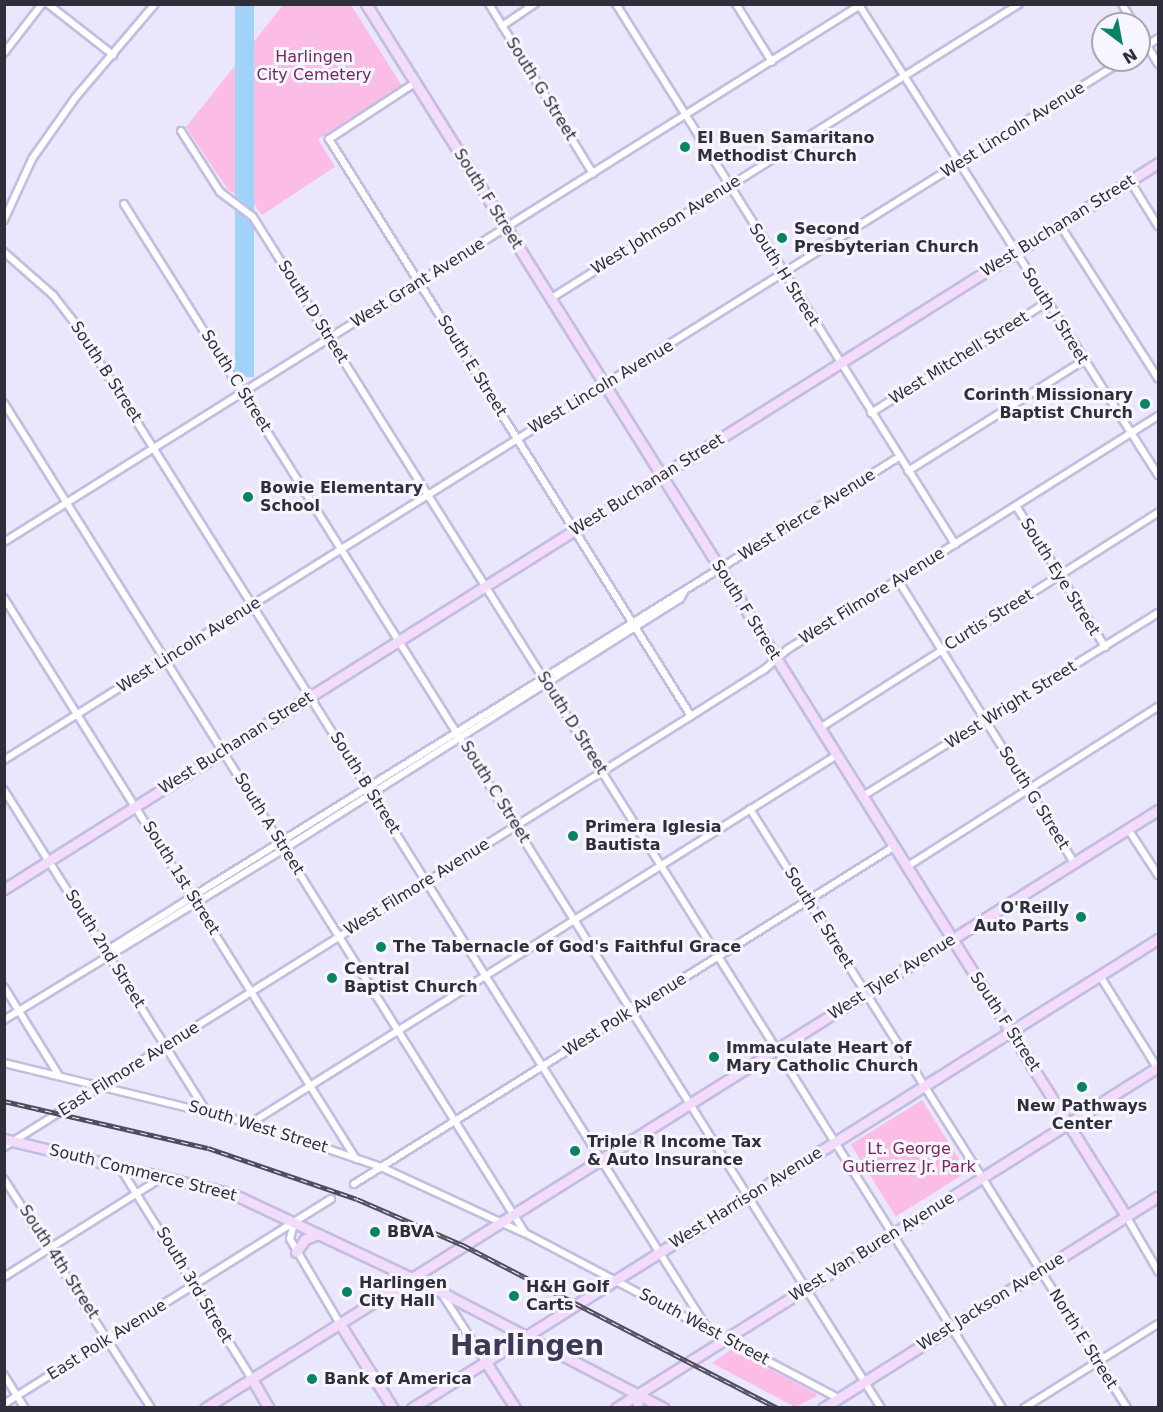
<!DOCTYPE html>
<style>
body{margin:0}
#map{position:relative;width:1163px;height:1412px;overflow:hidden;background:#eae7fd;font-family:"DejaVu Sans",sans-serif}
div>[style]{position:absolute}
.green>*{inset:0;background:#fbbce5;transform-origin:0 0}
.water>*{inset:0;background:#a1d2f8;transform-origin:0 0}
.roads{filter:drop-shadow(2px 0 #c2bde1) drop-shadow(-2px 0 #c2bde1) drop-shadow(0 2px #c2bde1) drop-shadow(0 -2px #c2bde1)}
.street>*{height:6px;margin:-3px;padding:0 3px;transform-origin:3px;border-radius:3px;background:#fff}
.secondary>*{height:9px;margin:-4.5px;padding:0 4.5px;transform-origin:4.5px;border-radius:4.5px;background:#f3dbfc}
.rail>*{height:4.5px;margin-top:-2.25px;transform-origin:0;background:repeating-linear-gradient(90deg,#f7f6fe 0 7px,#4f4d5c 0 14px);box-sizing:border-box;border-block:2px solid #4f4d5c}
.dots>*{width:16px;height:16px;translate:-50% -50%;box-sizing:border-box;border:3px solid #f7f6fe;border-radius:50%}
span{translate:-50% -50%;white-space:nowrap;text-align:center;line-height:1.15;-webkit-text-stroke:6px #f7f6fe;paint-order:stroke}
.park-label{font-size:16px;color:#72295e}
.street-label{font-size:16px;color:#2f2e3b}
.poi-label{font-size:16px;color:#2f2e3b;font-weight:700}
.left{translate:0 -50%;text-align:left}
.right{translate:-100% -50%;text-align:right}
.town-label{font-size:28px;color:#3e3956;font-weight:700}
.frame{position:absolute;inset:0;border:6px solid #2f2e3b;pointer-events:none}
.north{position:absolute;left:1091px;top:12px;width:60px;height:60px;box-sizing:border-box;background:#f7f6fe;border:2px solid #a7a6b0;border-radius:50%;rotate:148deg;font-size:16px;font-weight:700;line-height:24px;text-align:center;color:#2f2e3b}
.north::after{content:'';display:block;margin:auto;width:21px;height:27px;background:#0a8364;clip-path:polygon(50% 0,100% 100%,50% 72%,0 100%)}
</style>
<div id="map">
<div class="green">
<i style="clip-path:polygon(283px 5px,351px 5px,402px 86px,318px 139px,335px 167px,262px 215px,253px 203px,228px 190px,186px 127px)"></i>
<i style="left:922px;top:1100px;width:85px;height:84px;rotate:58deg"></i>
<i style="clip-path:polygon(732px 1349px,815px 1393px,817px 1396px,795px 1407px,712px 1363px)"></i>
</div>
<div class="water">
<i style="left:235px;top:5px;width:19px;height:372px"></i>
</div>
<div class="roads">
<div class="street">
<i style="left:48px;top:4px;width:83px;rotate:38.1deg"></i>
<i style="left:489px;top:4px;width:199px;rotate:58.5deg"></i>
<i style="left:616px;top:4px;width:638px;rotate:57.88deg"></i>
<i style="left:736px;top:4px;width:68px;rotate:58.2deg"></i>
<i style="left:1122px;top:4px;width:23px;rotate:59deg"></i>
<i style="left:859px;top:5px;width:557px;rotate:57.54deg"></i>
<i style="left:502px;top:26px;width:40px;rotate:-34deg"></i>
<i style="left:1139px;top:32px;width:37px;rotate:59deg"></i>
<i style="left:1139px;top:51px;width:23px;rotate:-34deg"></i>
<i style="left:4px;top:53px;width:62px;rotate:-52.2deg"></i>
<i style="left:415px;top:83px;width:103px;rotate:146.9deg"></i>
<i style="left:329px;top:139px;width:681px;rotate:57.9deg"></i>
<i style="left:181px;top:131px;width:72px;rotate:57.4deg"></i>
<i style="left:220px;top:192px;width:41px;rotate:37.1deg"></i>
<i style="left:253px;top:217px;width:1407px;rotate:57.83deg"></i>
<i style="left:1130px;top:181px;width:53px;rotate:58.1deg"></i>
<i style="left:124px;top:204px;width:1422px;rotate:57.84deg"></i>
<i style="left:4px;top:220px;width:67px;rotate:-65.3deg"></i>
<i style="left:32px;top:159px;width:75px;rotate:-54.8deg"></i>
<i style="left:75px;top:98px;width:123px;rotate:-49.6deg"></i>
<i style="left:1060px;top:225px;width:182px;rotate:57.4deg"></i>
<i style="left:4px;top:252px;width:65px;rotate:41.3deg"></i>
<i style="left:53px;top:295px;width:34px;rotate:52deg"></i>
<i style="left:74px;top:322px;width:1189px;rotate:57.82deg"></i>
<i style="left:550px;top:299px;width:554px;rotate:-32.17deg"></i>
<i style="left:4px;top:403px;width:980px;rotate:57.88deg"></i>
<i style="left:525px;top:1233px;width:354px;rotate:27.8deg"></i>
<i style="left:871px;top:413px;width:207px;rotate:-32.2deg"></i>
<i style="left:908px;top:471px;width:207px;rotate:-32.2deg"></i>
<i style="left:1016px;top:506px;width:167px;rotate:57.7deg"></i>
<i style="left:4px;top:542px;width:1013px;rotate:-32.09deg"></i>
<i style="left:898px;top:580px;width:333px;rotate:58.1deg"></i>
<i style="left:4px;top:598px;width:662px;rotate:57.89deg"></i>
<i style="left:820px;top:728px;width:401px;rotate:-32.5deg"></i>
<i style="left:4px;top:760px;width:1321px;rotate:-32.01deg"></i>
<i style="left:4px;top:790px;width:376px;rotate:57.8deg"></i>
<i style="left:863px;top:796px;width:347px;rotate:-31.8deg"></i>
<i style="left:750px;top:809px;width:708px;rotate:57.81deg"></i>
<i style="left:1128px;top:829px;width:55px;rotate:56.9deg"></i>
<i style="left:908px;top:866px;width:296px;rotate:-32.5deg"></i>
<i style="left:109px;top:954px;width:9px;rotate:-58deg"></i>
<i style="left:114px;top:946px;width:92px;rotate:-32.1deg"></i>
<i style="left:192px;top:897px;width:833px;rotate:-31.9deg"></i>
<i style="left:1100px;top:976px;width:110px;rotate:58.1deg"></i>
<i style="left:4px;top:987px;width:102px;rotate:58.2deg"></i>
<i style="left:4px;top:1020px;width:328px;rotate:-31.4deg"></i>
<i style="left:284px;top:849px;width:468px;rotate:-32.3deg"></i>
<i style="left:680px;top:599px;width:8px;rotate:-60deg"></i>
<i style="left:4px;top:1063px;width:254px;rotate:13.7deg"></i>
<i style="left:251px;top:1123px;width:137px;rotate:18.7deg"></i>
<i style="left:381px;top:1167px;width:157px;rotate:24.8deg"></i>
<i style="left:251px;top:1123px;width:692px;rotate:-32.13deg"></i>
<i style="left:4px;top:1147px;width:811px;rotate:-32.1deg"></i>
<i style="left:691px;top:716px;width:88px;rotate:-32.4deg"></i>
<i style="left:765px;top:669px;width:30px;rotate:-41deg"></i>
<i style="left:788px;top:649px;width:437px;rotate:-32.2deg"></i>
<i style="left:119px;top:1166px;width:251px;rotate:58deg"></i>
<i style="left:4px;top:1179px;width:272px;rotate:57.3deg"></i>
<i style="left:354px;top:1184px;width:638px;rotate:-32deg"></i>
<i style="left:1126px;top:1216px;width:64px;rotate:59.8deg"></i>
<i style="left:294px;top:1223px;width:16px;rotate:104deg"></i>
<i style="left:290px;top:1239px;width:99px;rotate:59.5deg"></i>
<i style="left:4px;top:1277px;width:188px;rotate:-32.2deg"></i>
<i style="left:442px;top:1294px;width:80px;rotate:57.3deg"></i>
<i style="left:4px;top:1375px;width:39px;rotate:58deg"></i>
<i style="left:4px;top:1404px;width:386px;rotate:-32.1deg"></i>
<i style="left:1024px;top:1408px;width:158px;rotate:-32.1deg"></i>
</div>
<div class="secondary">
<i style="left:366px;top:4px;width:1431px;rotate:57.91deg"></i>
<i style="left:4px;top:889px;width:1363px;rotate:-32.17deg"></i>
<i style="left:4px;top:1139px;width:236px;rotate:13.5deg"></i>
<i style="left:233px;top:1194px;width:230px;rotate:25.2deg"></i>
<i style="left:441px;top:1292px;width:251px;rotate:27.5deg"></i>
<i style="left:296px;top:1252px;width:16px;rotate:-55deg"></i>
<i style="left:305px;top:1239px;width:14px;rotate:-21deg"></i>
<i style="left:340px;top:1324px;width:99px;rotate:57.8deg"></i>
<i style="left:485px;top:1361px;width:56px;rotate:57.4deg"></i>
<i style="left:252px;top:1379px;width:34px;rotate:60deg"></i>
<i style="left:637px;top:1394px;width:14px;rotate:86deg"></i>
<i style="left:205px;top:1408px;width:1125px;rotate:-32.11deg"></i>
<i style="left:412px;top:1408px;width:881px;rotate:-32.16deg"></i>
<i style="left:616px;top:1408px;width:640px;rotate:-32.18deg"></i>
<i style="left:823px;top:1408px;width:396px;rotate:-32.3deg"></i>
</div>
</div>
<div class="rail">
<i style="left:4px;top:1101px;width:209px;rotate:13deg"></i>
<i style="left:208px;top:1148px;width:157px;rotate:18.9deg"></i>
<i style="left:357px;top:1199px;width:116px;rotate:23.5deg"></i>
<i style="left:463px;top:1245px;width:355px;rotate:27.4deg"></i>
</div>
<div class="dots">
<i style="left:685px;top:147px;background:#0a8364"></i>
<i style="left:782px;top:238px;background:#0a8364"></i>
<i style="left:1145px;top:404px;background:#0a8364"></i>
<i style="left:248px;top:497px;background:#0a8364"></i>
<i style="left:573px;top:836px;background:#0a8364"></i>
<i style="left:1081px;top:917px;background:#0a8364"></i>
<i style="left:381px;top:947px;background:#0a8364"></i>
<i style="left:332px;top:978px;background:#0a8364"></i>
<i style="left:714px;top:1057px;background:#0a8364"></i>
<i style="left:1082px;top:1087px;background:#0a8364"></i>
<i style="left:575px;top:1151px;background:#0a8364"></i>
<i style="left:375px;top:1232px;background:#0a8364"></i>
<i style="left:347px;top:1292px;background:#0a8364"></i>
<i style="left:514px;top:1296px;background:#0a8364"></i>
<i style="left:312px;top:1379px;background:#0a8364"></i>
</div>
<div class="park-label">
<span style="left:314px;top:66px">Harlingen<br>City Cemetery</span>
<span style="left:909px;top:1158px">Lt. George<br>Gutierrez Jr. Park</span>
</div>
<div class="street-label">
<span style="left:541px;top:89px;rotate:58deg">South G Street</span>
<span style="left:1013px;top:130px;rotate:-32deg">West Lincoln Avenue</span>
<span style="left:488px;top:199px;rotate:58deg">South F Street</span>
<span style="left:666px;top:225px;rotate:-32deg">West Johnson Avenue</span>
<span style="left:1058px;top:226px;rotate:-32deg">West Buchanan Street</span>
<span style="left:784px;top:275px;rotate:58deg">South H Street</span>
<span style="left:418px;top:283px;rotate:-32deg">West Grant Avenue</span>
<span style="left:313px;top:312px;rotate:58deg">South D Street</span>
<span style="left:1055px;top:316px;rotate:58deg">South J Street</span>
<span style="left:959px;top:358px;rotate:-32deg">West Mitchell Street</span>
<span style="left:472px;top:366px;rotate:58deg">South E Street</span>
<span style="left:106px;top:372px;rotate:57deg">South B Street</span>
<span style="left:236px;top:381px;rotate:58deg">South C Street</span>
<span style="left:601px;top:387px;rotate:-31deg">West Lincoln Avenue</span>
<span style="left:647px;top:485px;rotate:-32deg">West Buchanan Street</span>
<span style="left:807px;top:515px;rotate:-32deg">West Pierce Avenue</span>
<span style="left:1060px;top:577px;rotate:58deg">South Eye Street</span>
<span style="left:872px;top:596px;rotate:-32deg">West Filmore Avenue</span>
<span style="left:746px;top:610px;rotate:58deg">South F Street</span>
<span style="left:989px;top:620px;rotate:-32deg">Curtis Street</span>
<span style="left:189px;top:645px;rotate:-32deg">West Lincoln Avenue</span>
<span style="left:1011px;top:705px;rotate:-32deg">West Wright Street</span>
<span style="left:572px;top:723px;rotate:58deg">South D Street</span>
<span style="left:236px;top:743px;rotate:-32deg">West Buchanan Street</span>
<span style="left:365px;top:783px;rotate:58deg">South B Street</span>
<span style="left:495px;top:792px;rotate:58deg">South C Street</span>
<span style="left:1034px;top:798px;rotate:58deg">South G Street</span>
<span style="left:269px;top:824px;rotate:58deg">South A Street</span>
<span style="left:181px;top:878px;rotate:58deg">South 1st Street</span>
<span style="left:417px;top:887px;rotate:-32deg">West Filmore Avenue</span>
<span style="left:819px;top:918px;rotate:58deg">South E Street</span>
<span style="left:105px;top:949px;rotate:58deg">South 2nd Street</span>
<span style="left:892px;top:977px;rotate:-32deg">West Tyler Avenue</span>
<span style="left:625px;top:1015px;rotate:-32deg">West Polk Avenue</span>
<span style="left:1005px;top:1022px;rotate:57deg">South F Street</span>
<span style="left:129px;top:1069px;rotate:-32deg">East Filmore Avenue</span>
<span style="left:258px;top:1127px;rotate:17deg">South West Street</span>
<span style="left:143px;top:1173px;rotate:14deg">South Commerce Street</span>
<span style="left:746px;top:1198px;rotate:-32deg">West Harrison Avenue</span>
<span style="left:872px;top:1247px;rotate:-32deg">West Van Buren Avenue</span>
<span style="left:59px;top:1262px;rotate:57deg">South 4th Street</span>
<span style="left:194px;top:1285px;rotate:59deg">South 3rd Street</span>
<span style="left:991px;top:1302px;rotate:-32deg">West Jackson Avenue</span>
<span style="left:704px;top:1327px;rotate:28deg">South West Street</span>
<span style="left:1083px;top:1339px;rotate:58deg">North E Street</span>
<span style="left:107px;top:1340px;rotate:-32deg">East Polk Avenue</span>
</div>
<div class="poi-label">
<span class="left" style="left:697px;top:147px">El Buen Samaritano<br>Methodist Church</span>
<span class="left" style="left:794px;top:238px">Second<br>Presbyterian Church</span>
<span class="right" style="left:1133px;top:404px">Corinth Missionary<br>Baptist Church</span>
<span class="left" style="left:260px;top:497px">Bowie Elementary<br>School</span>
<span class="left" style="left:585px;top:836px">Primera Iglesia<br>Bautista</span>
<span class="right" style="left:1069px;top:917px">O'Reilly<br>Auto Parts</span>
<span class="left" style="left:393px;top:947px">The Tabernacle of God's Faithful Grace</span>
<span class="left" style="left:344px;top:978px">Central<br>Baptist Church</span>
<span class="left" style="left:726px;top:1057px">Immaculate Heart of<br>Mary Catholic Church</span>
<span style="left:1082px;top:1115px">New Pathways<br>Center</span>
<span class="left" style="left:587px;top:1151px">Triple R Income Tax<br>&amp; Auto Insurance</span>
<span class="left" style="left:387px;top:1232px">BBVA</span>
<span class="left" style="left:359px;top:1292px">Harlingen<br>City Hall</span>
<span class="left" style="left:526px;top:1296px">H&amp;H Golf<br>Carts</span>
<span class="left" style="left:324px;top:1379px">Bank of America</span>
</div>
<div class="town-label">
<span style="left:527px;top:1346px">Harlingen</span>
</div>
<div class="frame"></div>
<div class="north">N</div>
</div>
